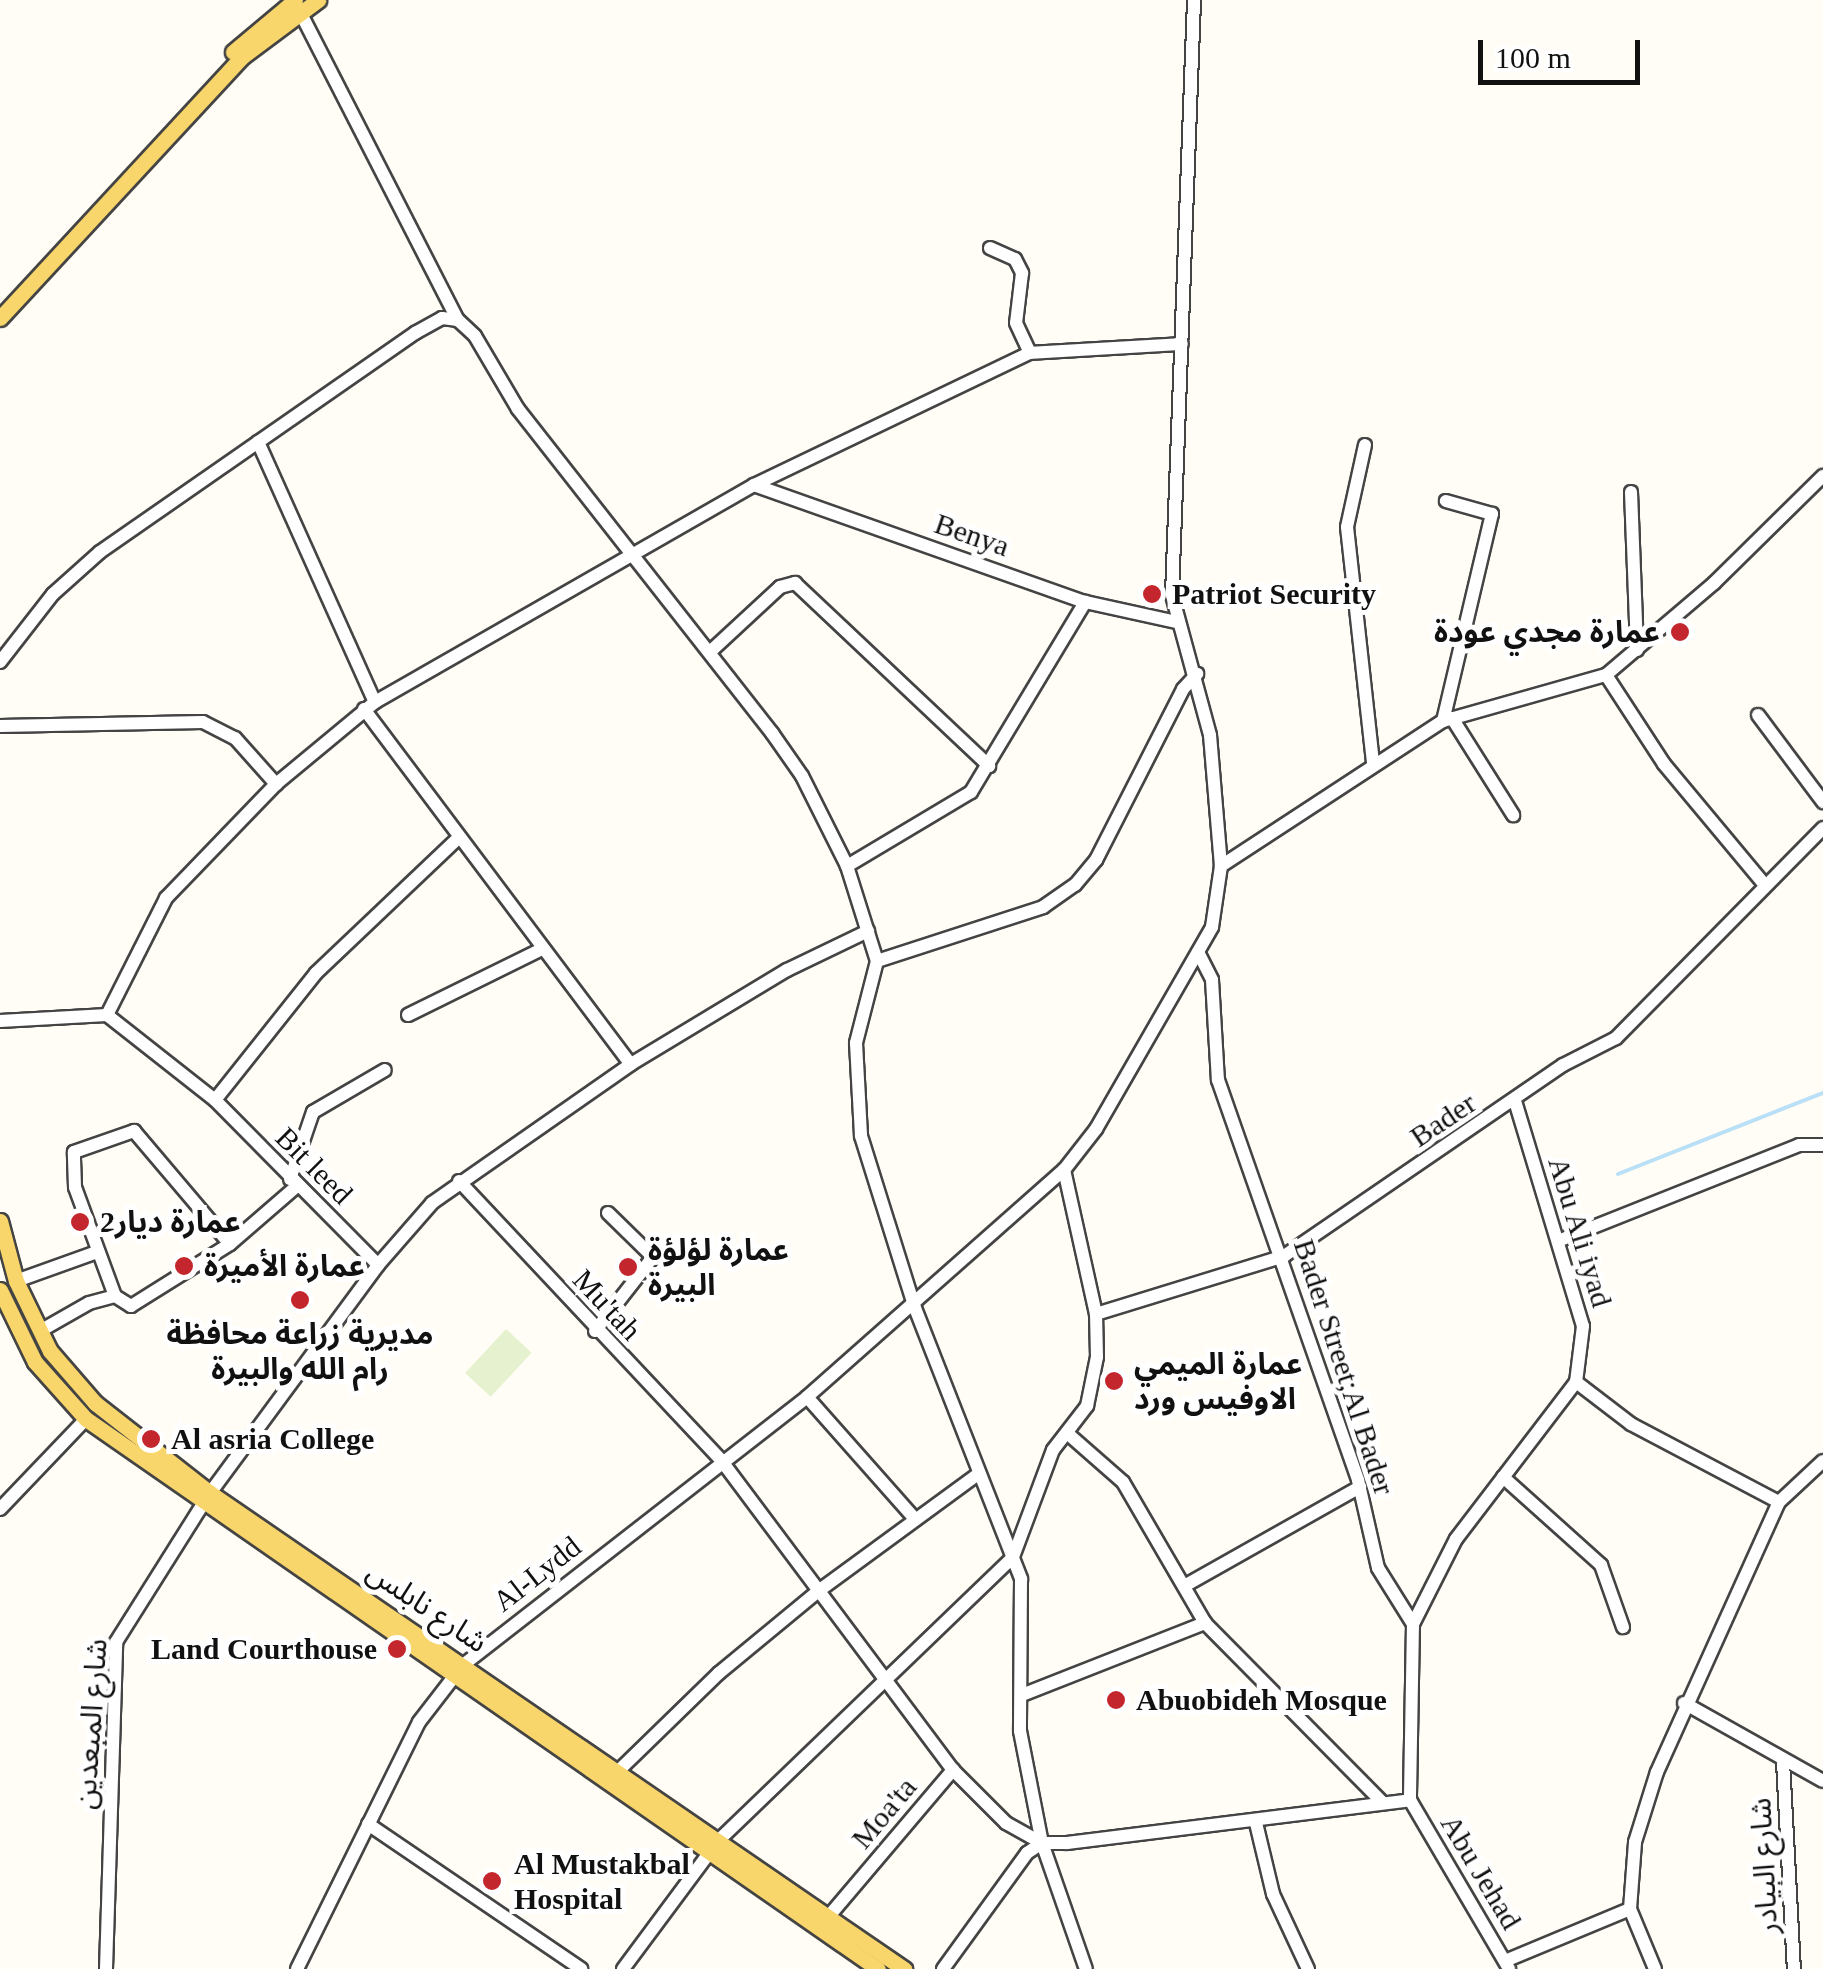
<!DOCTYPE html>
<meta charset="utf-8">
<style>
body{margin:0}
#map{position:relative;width:1823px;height:1969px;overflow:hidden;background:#fffdf5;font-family:"Times New Roman","Noto Sans Arabic",serif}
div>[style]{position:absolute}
.pitch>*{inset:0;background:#e6f2cf;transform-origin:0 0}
.stream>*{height:4px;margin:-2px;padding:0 2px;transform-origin:2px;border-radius:2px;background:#b9e0f7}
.roads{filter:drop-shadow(2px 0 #444) drop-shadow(-2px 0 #444) drop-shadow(0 2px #444) drop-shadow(0 -2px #444)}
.minor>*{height:12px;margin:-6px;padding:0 6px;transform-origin:6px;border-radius:6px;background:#fff}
.major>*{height:15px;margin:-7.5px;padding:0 7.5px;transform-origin:7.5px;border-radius:7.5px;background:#f9d66b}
.dots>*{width:28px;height:28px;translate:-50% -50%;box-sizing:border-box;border:5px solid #fff;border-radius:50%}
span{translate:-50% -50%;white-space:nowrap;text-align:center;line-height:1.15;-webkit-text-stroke:10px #fff;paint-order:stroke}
.street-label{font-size:30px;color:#111}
.poi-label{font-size:30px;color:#111;font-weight:700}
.left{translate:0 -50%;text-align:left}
.right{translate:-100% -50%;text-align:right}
.scale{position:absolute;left:1478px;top:40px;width:162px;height:45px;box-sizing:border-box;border:5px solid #111;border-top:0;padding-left:12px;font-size:30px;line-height:35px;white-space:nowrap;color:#111;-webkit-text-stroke:8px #fff;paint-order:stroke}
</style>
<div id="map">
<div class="pitch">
<i style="left:506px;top:1329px;width:35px;height:60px;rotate:43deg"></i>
</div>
<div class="stream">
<i style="left:1618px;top:1174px;width:220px;rotate:-21.6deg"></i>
</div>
<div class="roads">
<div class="minor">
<i style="left:297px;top:6px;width:353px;rotate:62.9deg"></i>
<i style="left:990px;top:248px;width:27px;rotate:24deg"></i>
<i style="left:1015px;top:259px;width:16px;rotate:63deg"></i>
<i style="left:1022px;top:273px;width:50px;rotate:96.8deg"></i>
<i style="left:1016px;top:323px;width:33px;rotate:65deg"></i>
<i style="left:258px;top:442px;width:285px;rotate:65.8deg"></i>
<i style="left:1365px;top:445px;width:84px;rotate:102.4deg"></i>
<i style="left:1347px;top:527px;width:236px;rotate:83.7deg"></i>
<i style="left:754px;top:485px;width:351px;rotate:19.5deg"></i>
<i style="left:1085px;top:602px;width:94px;rotate:12.3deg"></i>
<i style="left:1631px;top:492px;width:158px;rotate:87.8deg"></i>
<i style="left:712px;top:650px;width:93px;rotate:-42.8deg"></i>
<i style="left:780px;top:587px;width:16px;rotate:-15deg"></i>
<i style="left:795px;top:583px;width:267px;rotate:43.3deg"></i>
<i style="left:0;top:662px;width:86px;rotate:-52.1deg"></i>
<i style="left:53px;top:594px;width:63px;rotate:-41.8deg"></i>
<i style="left:100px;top:552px;width:384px;rotate:-34.8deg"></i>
<i style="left:415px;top:333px;width:31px;rotate:-29deg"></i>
<i style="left:442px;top:318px;width:16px;rotate:7deg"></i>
<i style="left:458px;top:320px;width:23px;rotate:43deg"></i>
<i style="left:475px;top:336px;width:85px;rotate:59.5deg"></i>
<i style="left:518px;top:409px;width:412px;rotate:51.9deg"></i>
<i style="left:772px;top:733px;width:52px;rotate:55.1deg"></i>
<i style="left:802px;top:776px;width:101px;rotate:63.4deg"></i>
<i style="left:847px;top:866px;width:100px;rotate:72.5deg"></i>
<i style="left:877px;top:961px;width:85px;rotate:104.4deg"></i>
<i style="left:856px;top:1043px;width:93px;rotate:86.9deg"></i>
<i style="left:861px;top:1136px;width:180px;rotate:72.6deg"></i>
<i style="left:915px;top:1308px;width:291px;rotate:68.6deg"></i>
<i style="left:1021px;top:1579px;width:152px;rotate:90.4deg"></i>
<i style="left:1020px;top:1731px;width:114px;rotate:78.9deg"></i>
<i style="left:1042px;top:1843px;width:133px;rotate:70.8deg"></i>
<i style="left:1606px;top:675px;width:142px;rotate:-40.4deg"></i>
<i style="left:1714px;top:583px;width:153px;rotate:-44.5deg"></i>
<i style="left:364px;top:709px;width:444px;rotate:53.1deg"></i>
<i style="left:1758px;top:715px;width:109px;rotate:53.2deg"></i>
<i style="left:1452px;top:718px;width:115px;rotate:57.8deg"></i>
<i style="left:1443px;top:721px;width:213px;rotate:-76.7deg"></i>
<i style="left:1492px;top:514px;width:48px;rotate:-164.2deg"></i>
<i style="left:0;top:726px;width:203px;rotate:-1.1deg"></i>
<i style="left:203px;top:722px;width:36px;rotate:27deg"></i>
<i style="left:235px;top:738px;width:62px;rotate:48.3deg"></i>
<i style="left:847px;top:866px;width:144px;rotate:-30.8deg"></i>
<i style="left:971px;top:792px;width:222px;rotate:-59deg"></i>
<i style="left:1221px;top:866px;width:265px;rotate:-33.2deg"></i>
<i style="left:1443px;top:721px;width:169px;rotate:-15.8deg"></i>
<i style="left:1606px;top:675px;width:106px;rotate:56.9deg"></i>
<i style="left:1664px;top:764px;width:155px;rotate:50.2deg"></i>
<i style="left:1198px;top:952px;width:31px;rotate:63deg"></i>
<i style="left:1212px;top:980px;width:100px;rotate:86.6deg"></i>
<i style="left:1218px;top:1080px;width:424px;rotate:70.7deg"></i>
<i style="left:1358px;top:1480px;width:90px;rotate:77.2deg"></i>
<i style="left:1378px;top:1568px;width:66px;rotate:58deg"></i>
<i style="left:1413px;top:1624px;width:176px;rotate:91deg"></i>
<i style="left:1410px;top:1800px;width:196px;rotate:59.6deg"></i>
<i style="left:877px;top:961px;width:175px;rotate:-18deg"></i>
<i style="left:1043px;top:907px;width:39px;rotate:-35deg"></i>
<i style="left:1075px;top:885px;width:33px;rotate:-50deg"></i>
<i style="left:1096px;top:860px;width:192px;rotate:-63deg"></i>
<i style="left:1183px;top:689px;width:21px;rotate:-47deg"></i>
<i style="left:107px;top:1015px;width:131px;rotate:-63.2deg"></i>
<i style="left:166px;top:898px;width:158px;rotate:-46deg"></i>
<i style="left:276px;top:784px;width:129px;rotate:-39.6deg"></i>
<i style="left:375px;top:702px;width:437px;rotate:-29.8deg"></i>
<i style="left:754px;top:485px;width:306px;rotate:-25.6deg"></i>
<i style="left:1030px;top:353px;width:152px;rotate:-3.4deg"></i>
<i style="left:408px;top:1015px;width:149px;rotate:-26.2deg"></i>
<i style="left:0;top:1021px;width:107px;rotate:-3.2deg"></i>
<i style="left:107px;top:1015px;width:137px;rotate:38.2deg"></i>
<i style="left:215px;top:1100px;width:232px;rotate:45.3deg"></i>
<i style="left:215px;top:1100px;width:162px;rotate:-51.5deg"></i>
<i style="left:316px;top:973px;width:195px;rotate:-43.5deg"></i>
<i style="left:1515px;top:1101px;width:235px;rotate:73.2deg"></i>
<i style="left:1583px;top:1326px;width:56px;rotate:97.1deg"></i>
<i style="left:1576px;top:1382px;width:69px;rotate:37.4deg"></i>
<i style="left:1631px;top:1424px;width:167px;rotate:27.8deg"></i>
<i style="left:290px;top:1179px;width:71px;rotate:-71.1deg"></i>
<i style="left:313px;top:1112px;width:83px;rotate:-30.3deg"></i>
<i style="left:459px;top:1181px;width:383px;rotate:46.8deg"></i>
<i style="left:721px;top:1460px;width:387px;rotate:53.2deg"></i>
<i style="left:953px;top:1770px;width:75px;rotate:45deg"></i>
<i style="left:1006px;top:1823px;width:41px;rotate:29.1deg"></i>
<i style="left:1042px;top:1843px;width:25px"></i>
<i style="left:1067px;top:1843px;width:346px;rotate:-7.1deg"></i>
<i style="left:1558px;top:1241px;width:259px;rotate:-21.7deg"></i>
<i style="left:1799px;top:1145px;width:24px"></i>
<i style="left:16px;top:1281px;width:83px;rotate:-19.7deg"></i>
<i style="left:115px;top:1296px;width:116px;rotate:-110.2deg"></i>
<i style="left:75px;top:1187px;width:35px;rotate:-92deg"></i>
<i style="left:74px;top:1152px;width:64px;rotate:-19.3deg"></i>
<i style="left:134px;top:1131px;width:148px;rotate:49.7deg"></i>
<i style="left:230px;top:1244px;width:89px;rotate:-40.9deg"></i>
<i style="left:1096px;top:1314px;width:197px;rotate:-17.1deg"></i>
<i style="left:1284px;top:1256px;width:338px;rotate:-34.4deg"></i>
<i style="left:1563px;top:1065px;width:59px;rotate:-27deg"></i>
<i style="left:1616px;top:1038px;width:295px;rotate:-45.4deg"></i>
<i style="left:40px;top:1331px;width:56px;rotate:-29.7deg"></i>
<i style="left:89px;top:1303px;width:27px;rotate:-15deg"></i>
<i style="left:115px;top:1296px;width:19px;rotate:32deg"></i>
<i style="left:131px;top:1306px;width:117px;rotate:-32.1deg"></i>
<i style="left:595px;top:1331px;width:94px;rotate:-51.9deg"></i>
<i style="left:653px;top:1257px;width:63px;rotate:-135.6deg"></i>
<i style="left:807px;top:1397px;width:162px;rotate:48.5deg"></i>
<i style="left:1067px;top:1433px;width:74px;rotate:41.2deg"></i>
<i style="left:1123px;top:1482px;width:163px;rotate:59.8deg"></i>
<i style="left:1205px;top:1623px;width:253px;rotate:45.3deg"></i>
<i style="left:1503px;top:1477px;width:132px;rotate:41.9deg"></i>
<i style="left:1601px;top:1565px;width:66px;rotate:70.5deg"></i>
<i style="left:0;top:1509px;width:124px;rotate:-46.3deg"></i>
<i style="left:1186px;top:1585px;width:200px;rotate:-29.4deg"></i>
<i style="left:1413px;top:1624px;width:95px;rotate:-63.2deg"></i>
<i style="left:1456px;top:1539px;width:198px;rotate:-52.6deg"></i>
<i style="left:1022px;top:1695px;width:197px;rotate:-21.5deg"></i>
<i style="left:1684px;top:1703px;width:159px;rotate:29.3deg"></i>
<i style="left:1783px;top:1761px;width:208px;rotate:87deg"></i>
<i style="left:610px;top:1779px;width:152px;rotate:-44.2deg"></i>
<i style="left:719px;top:1673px;width:132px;rotate:-39.5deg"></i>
<i style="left:821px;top:1589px;width:193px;rotate:-36.2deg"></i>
<i style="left:1256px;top:1823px;width:73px;rotate:76.5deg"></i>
<i style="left:1273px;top:1894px;width:83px;rotate:65deg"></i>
<i style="left:368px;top:1824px;width:258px;rotate:34.2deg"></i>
<i style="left:829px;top:1916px;width:192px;rotate:-49.7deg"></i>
<i style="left:1505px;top:1961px;width:135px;rotate:-22.6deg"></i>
<i style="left:106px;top:1969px;width:327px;rotate:-88.2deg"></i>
<i style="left:116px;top:1642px;width:176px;rotate:-57.8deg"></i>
<i style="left:210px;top:1493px;width:283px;rotate:-53.6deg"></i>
<i style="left:378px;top:1265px;width:82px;rotate:-48.9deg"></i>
<i style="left:432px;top:1203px;width:243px;rotate:-34.9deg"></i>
<i style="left:631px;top:1064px;width:182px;rotate:-31.1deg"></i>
<i style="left:787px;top:970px;width:90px;rotate:-25.7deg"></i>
<i style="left:297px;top:1969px;width:275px;rotate:-63.7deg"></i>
<i style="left:419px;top:1722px;width:72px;rotate:-52.3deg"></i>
<i style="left:463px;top:1665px;width:436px;rotate:-37.9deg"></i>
<i style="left:807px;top:1397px;width:343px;rotate:-41.5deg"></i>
<i style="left:1064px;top:1170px;width:52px;rotate:-52deg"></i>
<i style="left:1096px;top:1129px;width:233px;rotate:-60.1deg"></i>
<i style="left:1212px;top:927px;width:62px;rotate:-81.6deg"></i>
<i style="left:1221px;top:866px;width:131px;rotate:-94.8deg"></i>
<i style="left:1210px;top:735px;width:145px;rotate:-105.2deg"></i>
<i style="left:1172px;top:595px;width:595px;rotate:-87.88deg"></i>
<i style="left:623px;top:1969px;width:159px;rotate:-53.4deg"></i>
<i style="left:718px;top:1841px;width:409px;rotate:-43.9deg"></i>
<i style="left:1013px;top:1557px;width:114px;rotate:-69.5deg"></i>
<i style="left:1053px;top:1450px;width:56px;rotate:-52.3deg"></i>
<i style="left:1087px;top:1406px;width:50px;rotate:-78.5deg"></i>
<i style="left:1097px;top:1357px;width:43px;rotate:-91.3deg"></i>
<i style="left:1096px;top:1314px;width:148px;rotate:-102.5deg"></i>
<i style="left:943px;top:1969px;width:143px;rotate:-54.1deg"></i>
<i style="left:1027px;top:1853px;width:18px;rotate:-34deg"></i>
<i style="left:1655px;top:1969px;width:65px;rotate:-112.6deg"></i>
<i style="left:1630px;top:1909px;width:67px;rotate:-85.7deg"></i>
<i style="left:1635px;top:1842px;width:73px;rotate:-72.6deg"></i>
<i style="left:1657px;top:1772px;width:296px;rotate:-65.7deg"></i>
<i style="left:1779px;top:1502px;width:60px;rotate:-43deg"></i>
</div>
<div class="major">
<i style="left:233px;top:52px;width:81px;rotate:-40deg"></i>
<i style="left:0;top:318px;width:357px;rotate:-47.2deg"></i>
<i style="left:243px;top:56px;width:94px;rotate:-36.7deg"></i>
<i style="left:0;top:1221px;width:62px;rotate:75.1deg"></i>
<i style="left:16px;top:1281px;width:78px;rotate:64.1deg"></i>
<i style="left:50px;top:1351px;width:69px;rotate:49.1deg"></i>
<i style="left:95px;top:1403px;width:146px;rotate:38deg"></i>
<i style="left:210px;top:1493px;width:842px;rotate:34.45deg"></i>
<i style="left:0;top:1290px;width:80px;rotate:64.1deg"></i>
<i style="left:35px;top:1362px;width:76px;rotate:48.2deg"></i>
<i style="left:86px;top:1419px;width:964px;rotate:34.78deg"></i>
</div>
</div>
<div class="dots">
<i style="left:1152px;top:594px;background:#c4262e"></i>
<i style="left:1680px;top:632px;background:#c4262e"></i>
<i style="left:80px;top:1222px;background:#c4262e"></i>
<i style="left:184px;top:1266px;background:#c4262e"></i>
<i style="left:628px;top:1267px;background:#c4262e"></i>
<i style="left:300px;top:1300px;background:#c4262e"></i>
<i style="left:1114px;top:1381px;background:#c4262e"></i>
<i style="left:151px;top:1439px;background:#c4262e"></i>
<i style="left:397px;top:1649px;background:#c4262e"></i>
<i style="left:1116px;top:1700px;background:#c4262e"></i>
<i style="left:492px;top:1881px;background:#c4262e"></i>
</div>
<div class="street-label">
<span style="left:972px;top:535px;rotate:19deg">Benya</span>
<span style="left:1443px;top:1120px;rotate:-34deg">Bader</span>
<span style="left:314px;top:1166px;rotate:45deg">Bit leed</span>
<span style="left:1580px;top:1232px;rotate:73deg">Abu Ali iyad</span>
<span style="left:607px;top:1305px;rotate:47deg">Mu'tah</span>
<span style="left:1344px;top:1367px;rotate:72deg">Bader Street;Al Bader</span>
<span style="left:537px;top:1574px;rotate:-38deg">Al-Lydd</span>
<span style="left:427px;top:1607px;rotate:34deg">شارع نابلس</span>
<span style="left:91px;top:1724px;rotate:-86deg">شارع المبعدين</span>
<span style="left:884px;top:1813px;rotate:-50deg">Moa'ta</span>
<span style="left:1764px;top:1866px;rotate:-93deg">شارع البيادر</span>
<span style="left:1481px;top:1872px;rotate:59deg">Abu Jehad</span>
</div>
<div class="poi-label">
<span class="left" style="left:1172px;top:594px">Patriot Security</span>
<span class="right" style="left:1660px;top:632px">عمارة مجدي عودة</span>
<span class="left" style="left:100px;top:1222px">عمارة ديار2</span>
<span class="left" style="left:648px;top:1267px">عمارة لؤلؤة<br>البيرة</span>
<span class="left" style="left:204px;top:1266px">عمارة الأميرة</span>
<span style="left:300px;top:1351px">مديرية زراعة محافظة<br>رام الله والبيرة</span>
<span class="left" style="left:1134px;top:1381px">عمارة الميمي<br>الاوفيس ورد</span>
<span class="left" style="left:171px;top:1439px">Al asria College</span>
<span class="right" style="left:377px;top:1649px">Land Courthouse</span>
<span class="left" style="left:1136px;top:1700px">Abuobideh Mosque</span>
<span class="left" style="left:514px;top:1881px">Al Mustakbal<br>Hospital</span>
</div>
<div class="scale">100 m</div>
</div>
